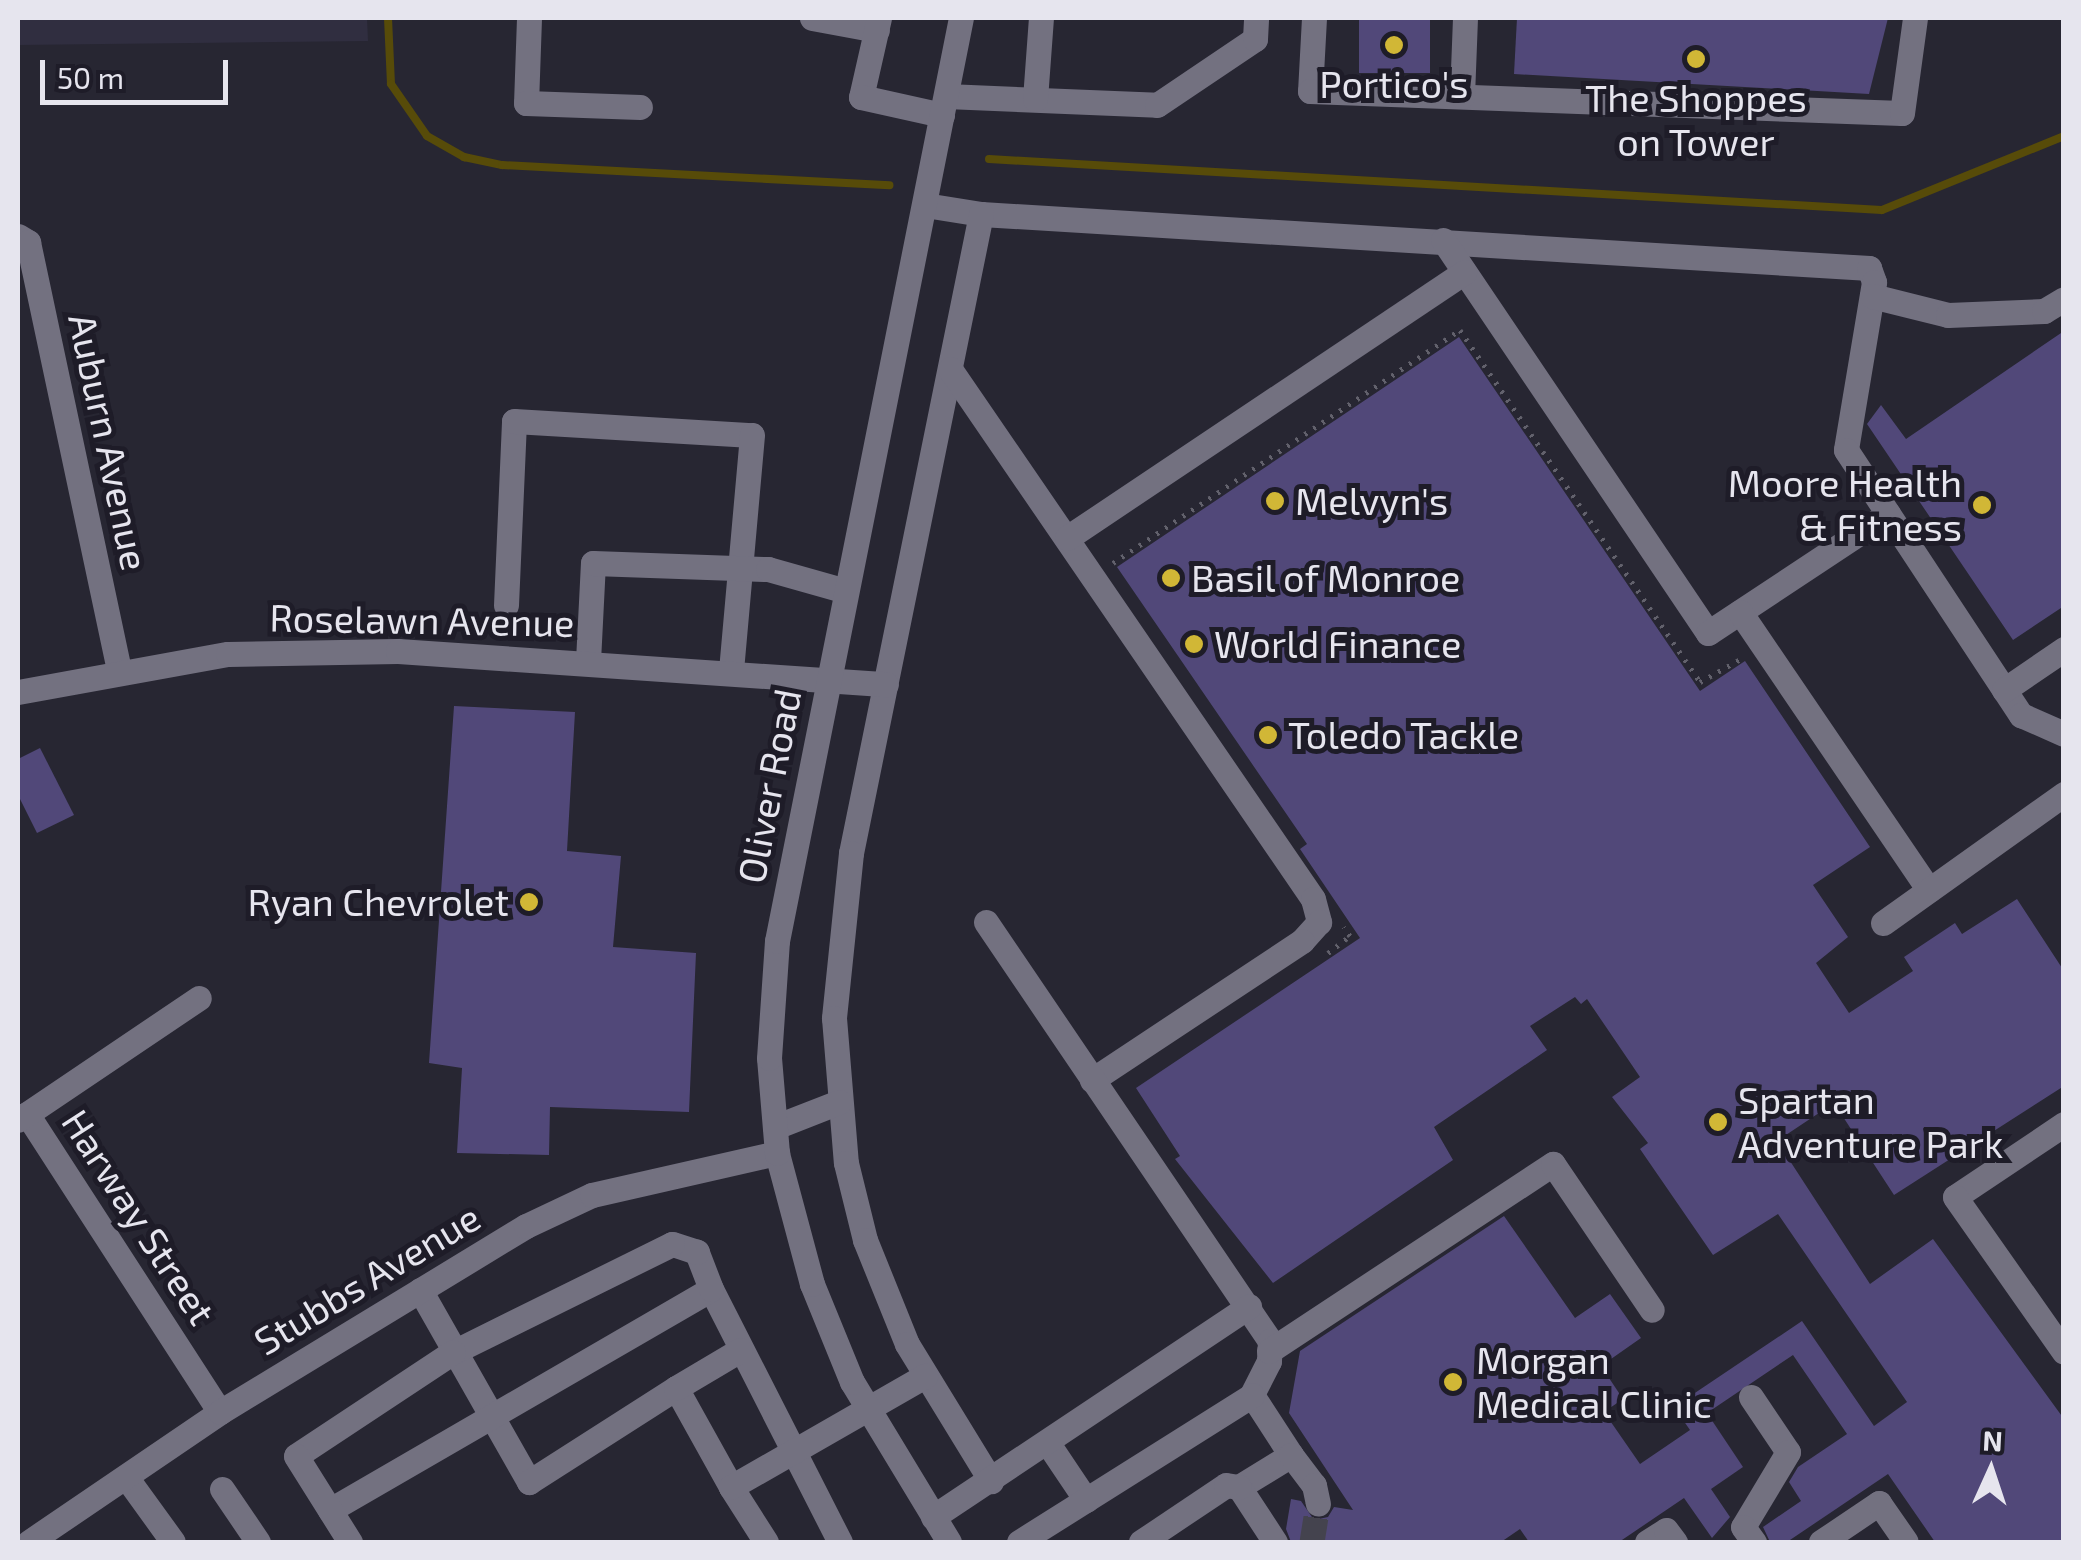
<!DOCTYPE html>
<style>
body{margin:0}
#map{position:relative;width:2081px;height:1560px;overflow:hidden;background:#272632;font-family:"Exo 2",sans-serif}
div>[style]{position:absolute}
.built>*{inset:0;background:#302e40}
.stream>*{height:8px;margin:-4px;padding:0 4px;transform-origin:4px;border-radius:4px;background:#574b09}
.building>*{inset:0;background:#514879;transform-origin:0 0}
.minor-tunnel>*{height:25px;margin-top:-12.5px;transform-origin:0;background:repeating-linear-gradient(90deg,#44434e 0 25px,transparent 0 37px)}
.path>*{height:5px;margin-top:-2.5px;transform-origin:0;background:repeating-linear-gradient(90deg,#62616c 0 2.5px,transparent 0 10.5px)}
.minor>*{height:25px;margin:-12.5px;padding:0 12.5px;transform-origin:12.5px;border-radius:12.5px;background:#737180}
.dots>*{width:28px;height:28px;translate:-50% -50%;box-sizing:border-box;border:5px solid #1e1c28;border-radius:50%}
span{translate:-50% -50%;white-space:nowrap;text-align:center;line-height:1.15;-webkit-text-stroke:10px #1e1c28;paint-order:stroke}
.poi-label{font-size:38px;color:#e6e5ee}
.right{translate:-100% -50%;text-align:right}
.left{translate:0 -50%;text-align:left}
.street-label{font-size:38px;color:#e6e5ee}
.frame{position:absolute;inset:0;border:20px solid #e6e5ee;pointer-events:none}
.north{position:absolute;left:1941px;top:1420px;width:100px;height:100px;-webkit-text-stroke:8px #1e1c28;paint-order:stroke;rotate:3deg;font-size:28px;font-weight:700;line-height:40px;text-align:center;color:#e6e5ee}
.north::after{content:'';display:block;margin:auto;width:35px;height:45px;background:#e6e5ee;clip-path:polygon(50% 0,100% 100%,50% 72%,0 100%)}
.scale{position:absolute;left:40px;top:60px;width:188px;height:45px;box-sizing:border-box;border:5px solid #e6e5ee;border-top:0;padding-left:12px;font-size:30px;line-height:35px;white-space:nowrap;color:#e6e5ee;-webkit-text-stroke:8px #1e1c28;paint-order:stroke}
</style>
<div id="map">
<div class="built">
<i style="clip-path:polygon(18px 18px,367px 18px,368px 41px,18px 45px)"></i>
</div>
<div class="stream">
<i style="left:388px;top:18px;width:66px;rotate:87.4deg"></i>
<i style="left:391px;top:84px;width:63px;rotate:55.3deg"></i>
<i style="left:427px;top:136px;width:43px;rotate:29.6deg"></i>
<i style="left:464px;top:157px;width:39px;rotate:12deg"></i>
<i style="left:502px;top:165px;width:388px;rotate:3deg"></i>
<i style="left:989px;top:159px;width:894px;rotate:3.27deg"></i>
<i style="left:1882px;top:210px;width:196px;rotate:-22.1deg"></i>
</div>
<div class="building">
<i style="left:1359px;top:18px;width:71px;height:55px"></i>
<i style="clip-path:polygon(1517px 18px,1888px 18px,1869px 94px,1514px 74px)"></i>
<i style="clip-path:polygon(2064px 331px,2064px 606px,2013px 640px,1867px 424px,1881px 405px,1906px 439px)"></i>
<i style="clip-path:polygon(1459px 337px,1700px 691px,1745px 661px,1870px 847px,1813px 885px,1848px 937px,1816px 963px,1849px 1013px,1913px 971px,1904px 957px,1955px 923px,1962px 934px,2017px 899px,2064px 971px,2064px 1086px,1894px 1195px,1834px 1103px,1777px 1141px,1870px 1284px,1933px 1239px,2064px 1419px,2064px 1542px,1935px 1542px,1888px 1474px,1787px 1542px,1770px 1542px,1763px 1527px,1801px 1501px,1789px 1482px,1798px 1467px,1847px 1434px,1793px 1355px,1707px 1413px,1743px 1467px,1711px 1489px,1730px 1517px,1712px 1538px,1684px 1498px,1619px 1542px,1529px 1542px,1520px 1529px,1501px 1542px,1291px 1542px,1286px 1529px,1291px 1499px,1301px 1501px,1314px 1520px,1328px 1517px,1334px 1507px,1353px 1510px,1289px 1413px,1300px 1351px,1504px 1216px,1575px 1318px,1610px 1294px,1641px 1338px,1601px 1366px,1623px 1399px,1604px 1412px,1640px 1464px,1690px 1430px,1674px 1407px,1802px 1321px,1874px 1426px,1907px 1402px,1778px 1214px,1713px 1255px,1640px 1149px,1648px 1143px,1612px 1097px,1640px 1077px,1587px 999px,1581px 1004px,1575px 997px,1530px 1026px,1547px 1050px,1434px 1127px,1453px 1160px,1273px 1283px,1175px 1159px,1180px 1156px,1136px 1088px,1360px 938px,1300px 849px,1307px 844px,1117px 567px)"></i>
<i style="clip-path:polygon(454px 706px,575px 712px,567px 851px,621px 856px,613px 947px,696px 953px,689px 1112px,550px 1107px,549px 1155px,457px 1153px,462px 1068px,429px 1063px)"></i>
<i style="clip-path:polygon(40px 748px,74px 815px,37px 833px,18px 795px,18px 759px)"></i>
</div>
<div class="minor-tunnel">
<i style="left:1312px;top:1542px;width:38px;rotate:-81deg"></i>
</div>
<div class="path">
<i style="left:1113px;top:563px;width:418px;rotate:-33.9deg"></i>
<i style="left:1460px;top:330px;width:426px;rotate:55.7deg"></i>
<i style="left:1700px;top:682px;width:51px;rotate:-29.6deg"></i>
<i style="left:1328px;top:953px;width:28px;rotate:-38deg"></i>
<i style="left:1350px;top:936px;width:11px;rotate:-124deg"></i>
</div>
<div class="minor">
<i style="left:529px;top:18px;width:85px;rotate:92deg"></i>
<i style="left:526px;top:103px;width:114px;rotate:2deg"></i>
<i style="left:812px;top:18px;width:66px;rotate:10.5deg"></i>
<i style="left:879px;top:18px;width:81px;rotate:102.8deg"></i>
<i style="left:861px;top:97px;width:83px;rotate:12.5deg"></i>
<i style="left:1314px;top:18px;width:73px;rotate:93.1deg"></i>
<i style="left:1310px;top:91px;width:592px;rotate:2.13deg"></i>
<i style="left:1902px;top:113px;width:96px;rotate:-82.2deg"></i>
<i style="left:946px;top:96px;width:211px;rotate:2.4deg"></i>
<i style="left:1157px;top:105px;width:118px;rotate:-34deg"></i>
<i style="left:1255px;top:39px;width:21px;rotate:-87deg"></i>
<i style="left:1462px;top:96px;width:78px;rotate:-87.8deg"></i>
<i style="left:1035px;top:99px;width:81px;rotate:-85.8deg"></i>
<i style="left:925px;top:205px;width:57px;rotate:9.1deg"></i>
<i style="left:981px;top:214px;width:890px;rotate:3.48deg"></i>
<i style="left:1869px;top:268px;width:15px;rotate:70deg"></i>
<i style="left:1874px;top:282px;width:170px;rotate:99.5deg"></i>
<i style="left:1846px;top:450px;width:318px;rotate:56.6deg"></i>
<i style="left:2021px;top:715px;width:47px;rotate:23.8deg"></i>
<i style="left:981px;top:214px;width:652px;rotate:101.5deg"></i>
<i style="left:851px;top:853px;width:166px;rotate:95.9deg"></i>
<i style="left:834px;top:1018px;width:145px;rotate:85.3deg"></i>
<i style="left:846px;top:1163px;width:79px;rotate:76.1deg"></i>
<i style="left:865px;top:1240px;width:112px;rotate:68deg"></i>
<i style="left:907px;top:1344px;width:161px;rotate:58.5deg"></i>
<i style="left:18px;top:236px;width:12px;rotate:31deg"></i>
<i style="left:28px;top:242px;width:437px;rotate:78deg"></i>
<i style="left:1443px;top:240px;width:474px;rotate:56deg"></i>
<i style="left:1708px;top:633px;width:216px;rotate:-33.5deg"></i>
<i style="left:1872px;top:296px;width:78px;rotate:14deg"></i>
<i style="left:1948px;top:315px;width:96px;rotate:-2.4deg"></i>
<i style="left:2044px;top:311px;width:23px;rotate:-31deg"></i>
<i style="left:950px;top:369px;width:642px;rotate:55.59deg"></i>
<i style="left:1313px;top:899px;width:24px;rotate:75deg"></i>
<i style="left:1319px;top:922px;width:25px;rotate:132deg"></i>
<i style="left:1302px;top:941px;width:252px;rotate:146.5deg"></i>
<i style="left:1067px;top:538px;width:478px;rotate:-33.8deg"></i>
<i style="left:506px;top:605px;width:184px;rotate:-87.5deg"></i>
<i style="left:514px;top:421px;width:238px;rotate:3.4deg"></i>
<i style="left:752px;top:435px;width:237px;rotate:95.1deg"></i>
<i style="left:1740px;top:612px;width:336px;rotate:55.8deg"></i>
<i style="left:588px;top:661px;width:98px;rotate:-87.1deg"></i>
<i style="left:593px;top:563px;width:175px;rotate:2deg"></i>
<i style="left:768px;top:569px;width:81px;rotate:15.8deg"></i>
<i style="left:2004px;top:690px;width:73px;rotate:-34.3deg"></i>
<i style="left:18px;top:692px;width:213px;rotate:-10.3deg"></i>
<i style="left:228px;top:654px;width:170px;rotate:-1deg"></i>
<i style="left:398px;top:651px;width:489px;rotate:3.9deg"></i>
<i style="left:986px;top:922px;width:506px;rotate:55.87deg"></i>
<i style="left:1270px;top:1341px;width:20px;rotate:93deg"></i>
<i style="left:1269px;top:1361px;width:38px;rotate:117deg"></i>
<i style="left:1252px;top:1395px;width:72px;rotate:57deg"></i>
<i style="left:1291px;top:1455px;width:61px;rotate:148.4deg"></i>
<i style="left:1239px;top:1487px;width:66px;rotate:56.8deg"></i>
<i style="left:1883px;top:923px;width:222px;rotate:-35.5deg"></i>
<i style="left:27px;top:1114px;width:355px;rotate:57.1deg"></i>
<i style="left:18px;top:1120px;width:218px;rotate:-34deg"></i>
<i style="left:2064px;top:1124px;width:131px;rotate:146.2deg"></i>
<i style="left:1955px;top:1197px;width:189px;rotate:54.9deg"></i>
<i style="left:775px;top:1127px;width:69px;rotate:-21.3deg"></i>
<i style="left:711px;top:1289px;width:284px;rotate:63deg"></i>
<i style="left:420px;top:1290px;width:221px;rotate:60.4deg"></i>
<i style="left:529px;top:1482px;width:174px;rotate:-32.6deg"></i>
<i style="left:676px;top:1388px;width:113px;rotate:60.9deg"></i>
<i style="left:1269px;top:1351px;width:340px;rotate:-33.4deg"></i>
<i style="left:1553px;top:1164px;width:176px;rotate:55.9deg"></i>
<i style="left:676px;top:1388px;width:74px;rotate:-30.7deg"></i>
<i style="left:1751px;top:1397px;width:66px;rotate:56.1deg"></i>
<i style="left:1788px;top:1452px;width:87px;rotate:121deg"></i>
<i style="left:1743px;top:1527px;width:19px;rotate:54deg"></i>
<i style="left:1047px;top:1442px;width:70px;rotate:56.1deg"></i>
<i style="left:1291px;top:1455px;width:38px;rotate:53deg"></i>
<i style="left:1314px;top:1485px;width:19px;rotate:78deg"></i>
<i style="left:126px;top:1477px;width:80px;rotate:54.1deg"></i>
<i style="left:222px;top:1489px;width:64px;rotate:55.8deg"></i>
<i style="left:330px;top:1510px;width:440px;rotate:-30.1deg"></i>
<i style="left:711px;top:1289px;width:40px;rotate:-111deg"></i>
<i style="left:697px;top:1252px;width:26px;rotate:-162deg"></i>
<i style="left:672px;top:1244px;width:244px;rotate:153.7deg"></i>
<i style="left:453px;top:1352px;width:188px;rotate:146.5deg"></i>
<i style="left:296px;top:1456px;width:102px;rotate:57.9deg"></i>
<i style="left:933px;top:1517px;width:380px;rotate:-33.7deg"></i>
<i style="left:29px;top:1542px;width:231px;rotate:-34.2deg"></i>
<i style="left:220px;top:1412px;width:358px;rotate:-31.3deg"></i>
<i style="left:526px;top:1226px;width:73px;rotate:-25.2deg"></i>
<i style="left:592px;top:1195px;width:190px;rotate:-12.8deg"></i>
<i style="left:766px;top:1542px;width:65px;rotate:-122.5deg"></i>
<i style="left:731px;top:1487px;width:224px;rotate:-29.8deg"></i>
<i style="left:949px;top:1542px;width:187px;rotate:-121.2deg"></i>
<i style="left:852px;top:1382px;width:106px;rotate:-112.2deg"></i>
<i style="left:812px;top:1284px;width:136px;rotate:-105deg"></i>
<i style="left:777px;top:1153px;width:95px;rotate:-94.8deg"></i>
<i style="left:769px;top:1058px;width:117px;rotate:-86.1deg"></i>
<i style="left:777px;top:941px;width:941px;rotate:-78.73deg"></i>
<i style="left:1019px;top:1542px;width:275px;rotate:-32.2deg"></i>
<i style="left:1141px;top:1542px;width:102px;rotate:-33.8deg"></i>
<i style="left:1226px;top:1485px;width:13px;rotate:9deg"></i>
<i style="left:1647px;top:1542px;width:22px;rotate:-32deg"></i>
<i style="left:1666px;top:1530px;width:15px;rotate:53deg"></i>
<i style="left:1821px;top:1542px;width:70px;rotate:-33.9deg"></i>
<i style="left:1879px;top:1503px;width:47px;rotate:55.3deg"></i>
</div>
<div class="dots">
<i style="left:1394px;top:45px;background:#d1b736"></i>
<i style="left:1696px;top:59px;background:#d1b736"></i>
<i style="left:1275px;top:501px;background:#d1b736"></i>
<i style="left:1982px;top:505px;background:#d1b736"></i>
<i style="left:1171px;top:578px;background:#d1b736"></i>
<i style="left:1194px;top:644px;background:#d1b736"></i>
<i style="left:1268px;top:735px;background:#d1b736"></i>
<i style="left:529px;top:902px;background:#d1b736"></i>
<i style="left:1718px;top:1122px;background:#d1b736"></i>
<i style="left:1453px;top:1382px;background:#d1b736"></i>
</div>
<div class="poi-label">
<span style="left:1394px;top:84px">Portico's</span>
<span style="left:1696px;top:120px">The Shoppes<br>on Tower</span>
<span class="right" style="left:1962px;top:505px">Moore Health<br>&amp; Fitness</span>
<span class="left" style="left:1295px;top:501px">Melvyn's</span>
<span class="left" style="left:1191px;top:578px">Basil of Monroe</span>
<span class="left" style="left:1214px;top:644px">World Finance</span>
<span class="left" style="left:1288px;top:735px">Toledo Tackle</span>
<span class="right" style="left:509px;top:902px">Ryan Chevrolet</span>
<span class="left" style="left:1738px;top:1122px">Spartan<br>Adventure Park</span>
<span class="left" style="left:1476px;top:1382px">Morgan<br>Medical Clinic</span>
</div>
<div class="street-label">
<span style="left:109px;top:442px;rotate:78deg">Auburn Avenue</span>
<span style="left:422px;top:620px;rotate:1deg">Roselawn Avenue</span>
<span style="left:769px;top:786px;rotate:-79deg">Oliver Road</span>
<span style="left:139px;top:1217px;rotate:57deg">Harway Street</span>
<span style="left:367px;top:1279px;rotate:-31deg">Stubbs Avenue</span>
</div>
<div class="frame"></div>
<div class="north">N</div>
<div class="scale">50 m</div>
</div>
